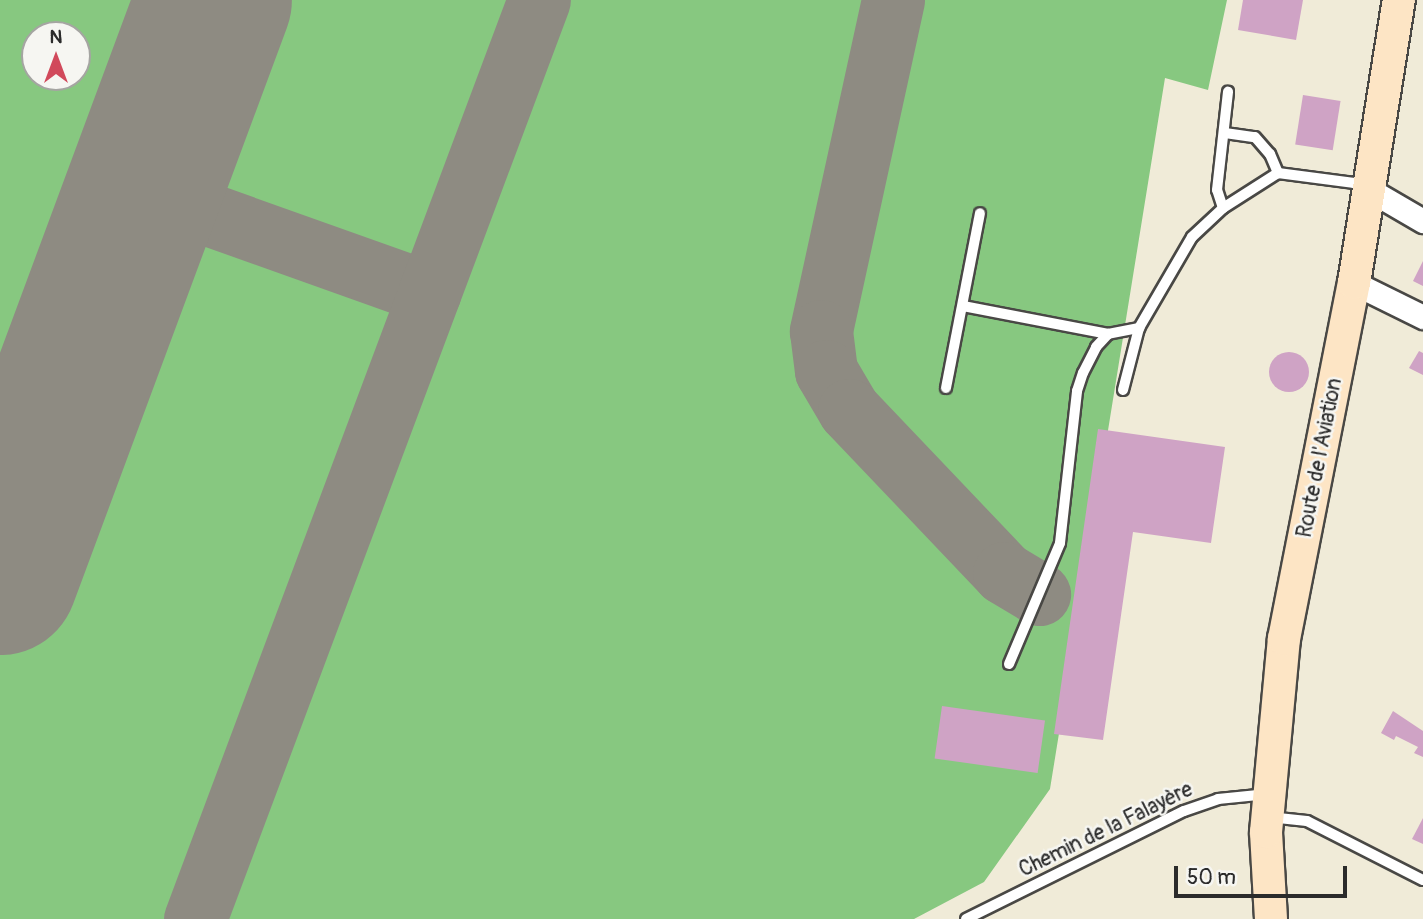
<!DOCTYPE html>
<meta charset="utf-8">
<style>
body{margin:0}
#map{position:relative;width:1423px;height:919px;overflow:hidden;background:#f0ebd8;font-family:Pangolin,sans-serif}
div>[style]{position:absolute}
.green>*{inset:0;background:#87c880}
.taxiway>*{height:63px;margin:-31.5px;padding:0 31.5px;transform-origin:31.5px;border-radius:31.5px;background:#8e8b82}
.runway>*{height:156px;margin:-78px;padding:0 78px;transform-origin:78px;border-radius:78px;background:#8e8b82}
.building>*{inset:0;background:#cfa3c5;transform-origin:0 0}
.round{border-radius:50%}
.roads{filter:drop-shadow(2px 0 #494845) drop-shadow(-2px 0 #494845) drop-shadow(0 2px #494845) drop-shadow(0 -2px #494845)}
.lane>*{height:10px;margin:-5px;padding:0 5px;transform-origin:5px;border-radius:5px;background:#fff}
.street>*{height:23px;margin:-11.5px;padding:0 11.5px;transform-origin:11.5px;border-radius:11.5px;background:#fff}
.secondary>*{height:32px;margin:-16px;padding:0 16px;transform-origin:16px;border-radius:16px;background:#fde5c5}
span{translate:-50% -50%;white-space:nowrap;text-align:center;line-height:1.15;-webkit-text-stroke:5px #f6f6f2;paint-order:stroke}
.street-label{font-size:21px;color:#2b2b2b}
.north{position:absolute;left:21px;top:21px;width:70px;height:70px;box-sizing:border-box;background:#f6f6f2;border:2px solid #a5a5a2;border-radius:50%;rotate:0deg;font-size:19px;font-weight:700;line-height:28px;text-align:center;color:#2b2b2b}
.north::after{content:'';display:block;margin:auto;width:24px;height:32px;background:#d1495b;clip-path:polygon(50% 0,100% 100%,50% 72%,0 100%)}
.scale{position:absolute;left:1174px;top:866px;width:173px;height:32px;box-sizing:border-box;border:4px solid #2b2b2b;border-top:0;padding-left:9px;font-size:21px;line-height:24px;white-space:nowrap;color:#2b2b2b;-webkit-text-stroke:5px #f6f6f2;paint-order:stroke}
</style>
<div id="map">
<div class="green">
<i style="clip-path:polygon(evenodd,0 0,1227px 0,1208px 90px,1165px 78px,1050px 789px,984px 882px,914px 919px,0 919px,0 0,35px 35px,77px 35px,77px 77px,35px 77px,35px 35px)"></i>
</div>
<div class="taxiway">
<i style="left:893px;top:0;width:339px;rotate:102.3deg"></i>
<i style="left:821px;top:331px;width:40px;rotate:82.9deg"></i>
<i style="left:826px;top:371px;width:45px;rotate:59.5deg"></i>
<i style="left:849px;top:410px;width:225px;rotate:46.4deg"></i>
<i style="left:1004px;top:573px;width:41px;rotate:31deg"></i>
<i style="left:143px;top:191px;width:304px;rotate:19.6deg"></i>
<i style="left:195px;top:919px;width:981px;rotate:-69.48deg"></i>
</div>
<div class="runway">
<i style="left:0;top:577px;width:615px;rotate:-69.65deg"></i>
</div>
<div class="building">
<i style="clip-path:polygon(1243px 0,1303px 0,1296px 40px,1238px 30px)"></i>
<i style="left:1303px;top:95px;width:38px;height:50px;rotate:9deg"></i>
<i style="clip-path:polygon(1423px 261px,1423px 286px,1413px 281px)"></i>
<i style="clip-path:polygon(1419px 351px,1423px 353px,1423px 375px,1409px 368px)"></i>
<i class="round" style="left:1269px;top:352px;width:40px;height:40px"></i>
<i style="clip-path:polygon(1098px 429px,1225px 447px,1211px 543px,1133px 532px,1103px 740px,1054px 734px)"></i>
<i style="left:942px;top:706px;width:104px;height:53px;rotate:8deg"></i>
<i style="clip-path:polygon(1393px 711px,1423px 731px,1423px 757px,1414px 753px,1418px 747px,1396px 736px,1394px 740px,1381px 733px)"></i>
<i style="clip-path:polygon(1423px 818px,1423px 844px,1412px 839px)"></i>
</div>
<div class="roads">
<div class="lane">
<i style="left:1225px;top:133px;width:30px;rotate:8deg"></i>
<i style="left:1255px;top:137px;width:23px;rotate:49deg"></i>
<i style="left:1270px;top:154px;width:21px;rotate:67deg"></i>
<i style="left:1278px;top:173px;width:77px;rotate:7.5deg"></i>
<i style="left:1354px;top:183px;width:14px;rotate:25deg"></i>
<i style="left:1223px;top:208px;width:19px;rotate:-108deg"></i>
<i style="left:1217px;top:190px;width:99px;rotate:-83.6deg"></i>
<i style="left:963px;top:306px;width:148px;rotate:10.9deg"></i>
<i style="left:946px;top:388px;width:178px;rotate:-79deg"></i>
<i style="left:1123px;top:390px;width:64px;rotate:-75.5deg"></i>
<i style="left:1139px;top:328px;width:105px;rotate:-59.8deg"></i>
<i style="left:1192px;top:237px;width:42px;rotate:-43.1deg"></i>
<i style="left:1223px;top:208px;width:65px;rotate:-32.5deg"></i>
<i style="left:1009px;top:664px;width:131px;rotate:-67.1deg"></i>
<i style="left:1060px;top:543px;width:153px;rotate:-83.6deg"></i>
<i style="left:1077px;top:391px;width:19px;rotate:-72deg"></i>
<i style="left:1083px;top:373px;width:29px;rotate:-63deg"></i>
<i style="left:1096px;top:347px;width:18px;rotate:-47deg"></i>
<i style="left:1108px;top:334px;width:32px;rotate:-11deg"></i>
<i style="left:1269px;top:817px;width:38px;rotate:6deg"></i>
<i style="left:1307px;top:821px;width:130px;rotate:27deg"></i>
<i style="left:966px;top:919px;width:243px;rotate:-26.4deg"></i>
<i style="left:1184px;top:811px;width:36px;rotate:-19deg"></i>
<i style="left:1218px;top:799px;width:50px;rotate:-5.7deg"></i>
</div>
<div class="street">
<i style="left:1368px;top:189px;width:64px;rotate:30.2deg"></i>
<i style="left:1354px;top:283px;width:77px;rotate:26.2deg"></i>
</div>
<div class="secondary">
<i style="left:1271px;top:919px;width:87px;rotate:-93.3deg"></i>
<i style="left:1266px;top:832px;width:194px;rotate:-84.7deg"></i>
<i style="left:1284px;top:639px;width:363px;rotate:-78.9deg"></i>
<i style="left:1354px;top:283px;width:287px;rotate:-81deg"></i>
</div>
</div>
<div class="street-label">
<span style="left:1320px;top:458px;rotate:-79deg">Route de l'Aviation</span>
<span style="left:1106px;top:830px;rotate:-26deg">Chemin de la Falayère</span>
</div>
<div class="north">N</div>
<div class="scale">50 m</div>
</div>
